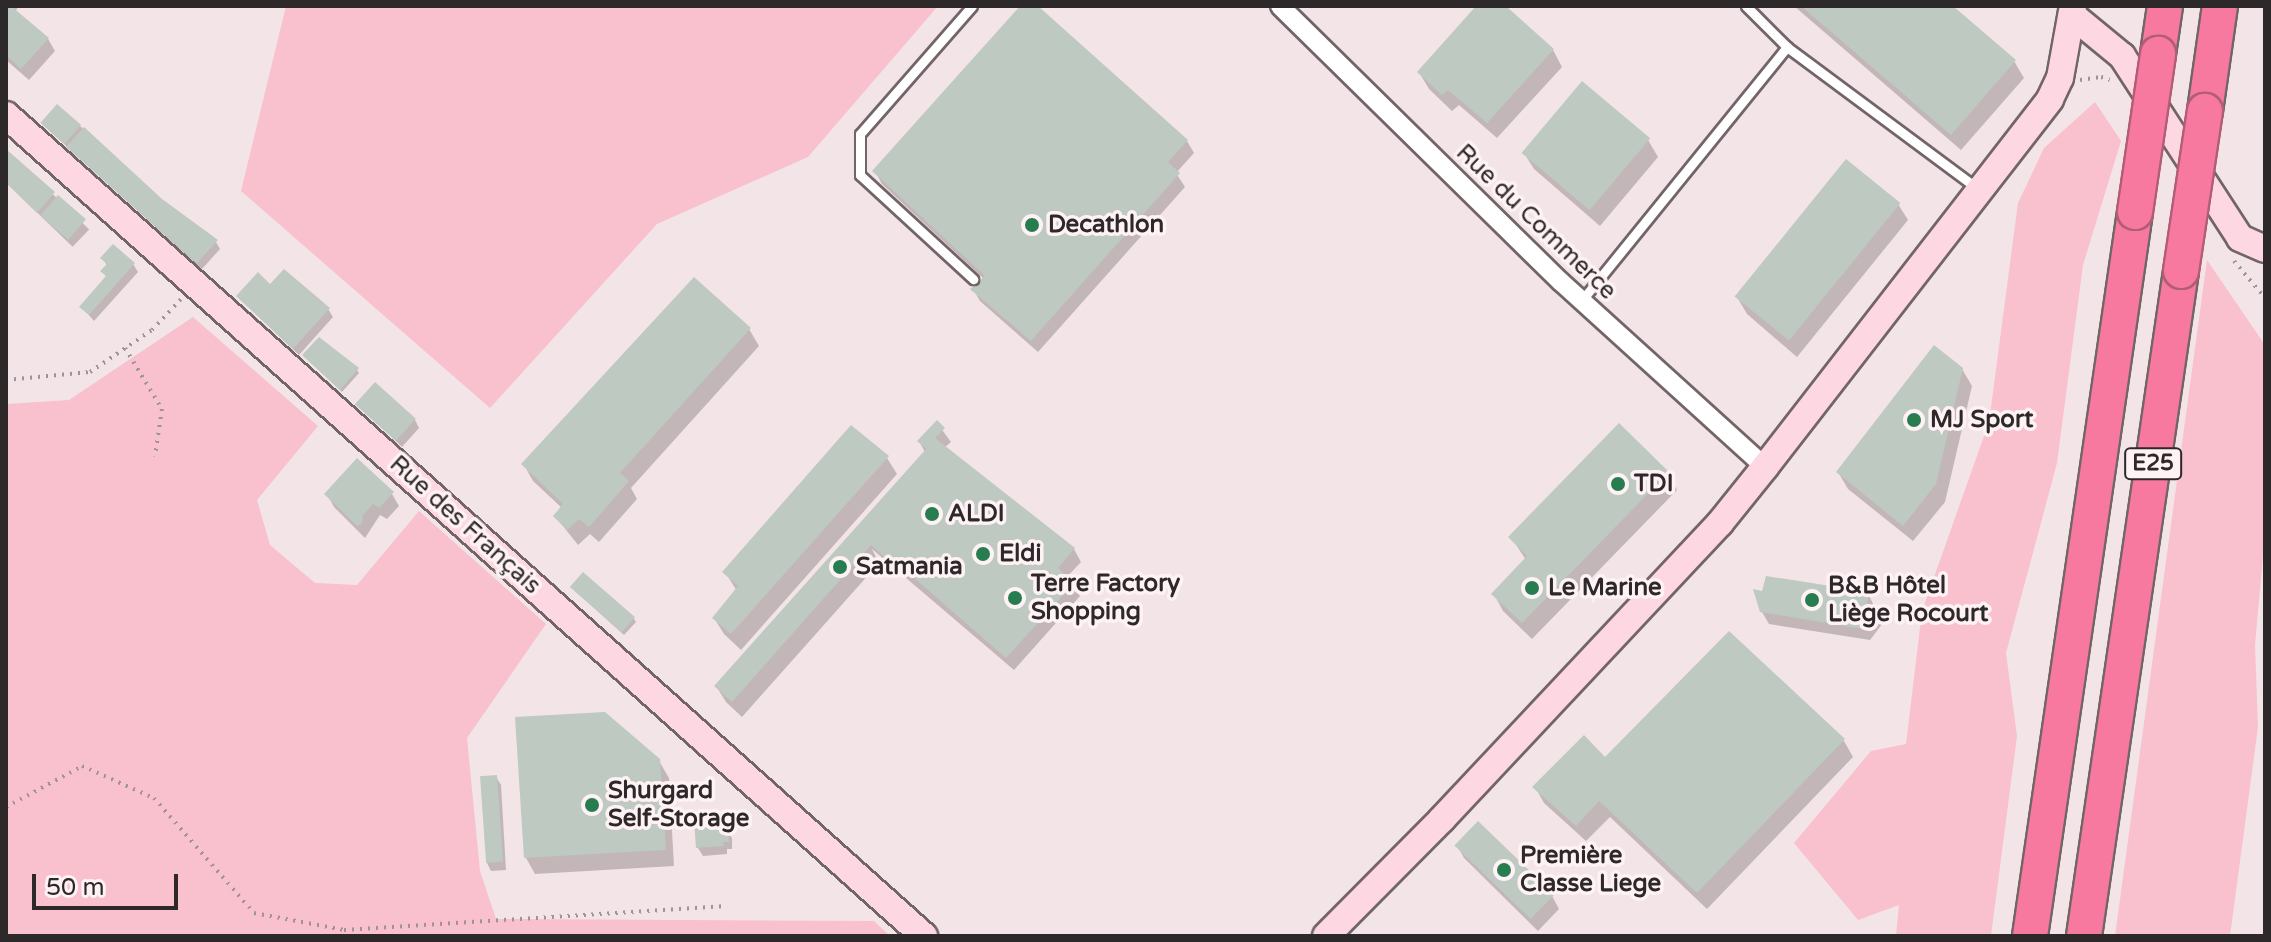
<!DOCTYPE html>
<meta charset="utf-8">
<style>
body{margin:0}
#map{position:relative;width:2271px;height:942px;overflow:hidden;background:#f3e4e8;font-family:"Varela Round",sans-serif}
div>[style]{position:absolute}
.green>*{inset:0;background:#f9c0ce}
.shadow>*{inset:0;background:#0003;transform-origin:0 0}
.building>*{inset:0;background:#bdc9c1;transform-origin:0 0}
.path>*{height:4px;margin-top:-2px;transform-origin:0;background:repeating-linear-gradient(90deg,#9e9396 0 2px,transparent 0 8px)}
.roads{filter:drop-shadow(2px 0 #726568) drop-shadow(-2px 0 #726568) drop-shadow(0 2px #726568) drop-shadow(0 -2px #726568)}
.lane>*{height:9px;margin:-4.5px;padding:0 4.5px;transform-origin:4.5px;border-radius:4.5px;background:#fff}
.street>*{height:18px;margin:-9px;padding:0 9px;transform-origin:9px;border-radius:9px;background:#fff}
.secondary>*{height:26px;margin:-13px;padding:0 13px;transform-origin:13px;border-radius:13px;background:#fdd7e2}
.highway>*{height:34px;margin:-17px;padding:0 17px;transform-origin:17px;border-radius:17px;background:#f879a0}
.bridges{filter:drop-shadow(2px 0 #b15d76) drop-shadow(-2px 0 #b15d76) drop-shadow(0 2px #b15d76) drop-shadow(0 -2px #b15d76)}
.highway-bridge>*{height:34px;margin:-17px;padding:0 17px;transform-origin:17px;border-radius:17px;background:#f879a0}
.dots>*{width:22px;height:22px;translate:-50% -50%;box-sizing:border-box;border:4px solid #fef2f5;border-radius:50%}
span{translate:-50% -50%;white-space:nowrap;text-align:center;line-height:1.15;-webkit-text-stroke:7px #fef2f5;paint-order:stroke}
.shield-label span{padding:2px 6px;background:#fef2f5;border:2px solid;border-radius:6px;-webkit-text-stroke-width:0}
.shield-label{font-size:22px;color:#2d2829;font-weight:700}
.street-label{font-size:24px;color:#2d2829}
.poi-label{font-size:24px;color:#2d2829;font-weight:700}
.left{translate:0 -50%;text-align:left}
.frame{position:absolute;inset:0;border:8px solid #2d2829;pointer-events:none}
.scale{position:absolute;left:32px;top:874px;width:146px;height:36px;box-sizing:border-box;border:4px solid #2d2829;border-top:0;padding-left:10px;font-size:24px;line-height:28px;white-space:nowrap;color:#2d2829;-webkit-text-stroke:6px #fef2f5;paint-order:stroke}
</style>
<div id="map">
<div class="green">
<i style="clip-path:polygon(286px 6px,938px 6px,808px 157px,657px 224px,490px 408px,241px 191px)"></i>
<i style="clip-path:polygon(2095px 102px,2121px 141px,2083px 265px,2057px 463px,2006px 653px,2017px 736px,1991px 936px,1896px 936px,1899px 905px,1858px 920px,1794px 843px,1871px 751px,1906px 744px,1922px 611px,1989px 422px,2018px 203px,2044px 148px)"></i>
<i style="clip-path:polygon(2207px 260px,2265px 345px,2265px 533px,2255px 645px,2258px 727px,2230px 936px,2115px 936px)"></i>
<i style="clip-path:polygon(193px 317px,318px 426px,257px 500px,270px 545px,315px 583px,357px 585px,419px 511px,546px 624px,467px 738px,480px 871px,496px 919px,874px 921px,890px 936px,6px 936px,6px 404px,69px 400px)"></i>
</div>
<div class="shadow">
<i style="clip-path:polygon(6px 6px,18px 6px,16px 11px,48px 39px,55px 51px,29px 80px,6px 60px)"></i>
<i style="clip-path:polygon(1023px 6px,1035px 6px,1187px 141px,1194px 153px,1176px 173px,1185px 187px,1038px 352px,980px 301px,973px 289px,984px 279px,882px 184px,875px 171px)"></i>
<i style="clip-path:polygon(1479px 6px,1503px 6px,1553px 50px,1562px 67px,1497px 138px,1459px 105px,1452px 111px,1429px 89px,1419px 72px)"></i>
<i style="clip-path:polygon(1794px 6px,1950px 6px,2014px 61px,2024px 78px,1961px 150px)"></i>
<i style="clip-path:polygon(42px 124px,80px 126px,201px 235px,216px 242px,220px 249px,202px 269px)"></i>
<i style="clip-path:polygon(1648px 140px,1658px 157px,1600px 226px,1534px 169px,1524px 153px)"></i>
<i style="left:36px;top:178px;width:74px;height:24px;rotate:44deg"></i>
<i style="clip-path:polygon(1898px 204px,1908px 220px,1797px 357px,1747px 314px,1737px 297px)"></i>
<i style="clip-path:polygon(103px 258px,133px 264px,138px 272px,94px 321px,82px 307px,107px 278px,103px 271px,107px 266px)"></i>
<i style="clip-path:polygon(238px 297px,328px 309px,333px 317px,299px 355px)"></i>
<i style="clip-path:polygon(749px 329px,759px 346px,631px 488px,637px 499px,599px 542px,590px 534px,578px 545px,555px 516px,562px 508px,533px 481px,524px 465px)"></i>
<i style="clip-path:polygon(304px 356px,357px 370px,359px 373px,342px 392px)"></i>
<i style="clip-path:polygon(1962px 369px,1972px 386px,1945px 502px,1913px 541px,1848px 489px,1838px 472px)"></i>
<i style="clip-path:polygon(358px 404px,415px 420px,419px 428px,402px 447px)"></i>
<i style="clip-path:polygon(937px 423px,951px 442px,944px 448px,1074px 549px,1081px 562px,1066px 578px,1080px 596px,1014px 670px,872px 549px,879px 563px,742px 717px,726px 702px,716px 686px,925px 452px,919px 441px)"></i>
<i style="clip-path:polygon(1619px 426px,1668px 473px,1677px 490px,1532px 639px,1503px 611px,1494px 594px,1526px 560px,1511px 537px)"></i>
<i style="clip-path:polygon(887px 458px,897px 474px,741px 650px,724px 634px,714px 618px,737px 591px,725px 572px)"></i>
<i style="clip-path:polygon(327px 494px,392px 494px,399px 506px,387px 519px,380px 515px,365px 538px,334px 507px)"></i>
<i style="clip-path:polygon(574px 590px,634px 619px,636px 622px,624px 635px)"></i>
<i style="clip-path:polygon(1868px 594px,1883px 623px,1870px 640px,1769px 624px,1762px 612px)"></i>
<i style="clip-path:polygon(1844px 741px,1853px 757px,1707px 909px,1610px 817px,1586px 841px,1544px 803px,1535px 787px,1605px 760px)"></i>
<i style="clip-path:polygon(659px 761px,669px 778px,674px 866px,535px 874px,526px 858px)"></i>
<i style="clip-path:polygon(496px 777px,501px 785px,506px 870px,491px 871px,487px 863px)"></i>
<i style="clip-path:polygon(721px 820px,732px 838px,732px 849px,727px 849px,727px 854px,703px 856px,698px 848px)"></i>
<i style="clip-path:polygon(1457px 845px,1552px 896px,1559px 909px,1538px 931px,1464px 858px)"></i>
</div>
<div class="building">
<i style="clip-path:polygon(11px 6px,49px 38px,21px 69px,6px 55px,6px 11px)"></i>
<i style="clip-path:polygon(1020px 6px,1038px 6px,1188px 140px,1168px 162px,1180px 173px,1031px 341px,970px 289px,985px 276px,872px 171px)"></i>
<i style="clip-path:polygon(1476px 6px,1506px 6px,1554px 49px,1487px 123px,1448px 90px,1442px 95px,1417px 72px)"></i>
<i style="clip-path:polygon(1801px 6px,1953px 6px,2016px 60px,1951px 135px)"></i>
<i style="left:1582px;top:81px;width:89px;height:94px;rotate:40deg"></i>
<i style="left:57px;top:104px;width:32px;height:25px;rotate:41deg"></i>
<i style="clip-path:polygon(84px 127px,162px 199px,218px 240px,197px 263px,66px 147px)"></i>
<i style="clip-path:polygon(6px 149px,55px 192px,37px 213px,7px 184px)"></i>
<i style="left:1846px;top:159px;width:70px;height:177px;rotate:39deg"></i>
<i style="left:58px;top:195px;width:37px;height:27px;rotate:41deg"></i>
<i style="clip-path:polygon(113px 244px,135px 263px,89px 315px,79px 307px,106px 276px,100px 271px,107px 264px,100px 258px)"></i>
<i style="clip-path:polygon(284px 269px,330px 308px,293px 349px,236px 296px,258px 272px,270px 284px)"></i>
<i style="clip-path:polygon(694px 277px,751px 328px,620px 473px,629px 481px,589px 527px,579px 519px,567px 530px,553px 516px,563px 504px,521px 464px)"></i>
<i style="clip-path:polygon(319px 337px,359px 368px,340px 390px,302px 355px)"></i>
<i style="clip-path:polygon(1934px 345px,1963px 368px,1936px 484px,1903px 526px,1836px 472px)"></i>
<i style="left:375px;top:382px;width:55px;height:30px;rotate:42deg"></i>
<i style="clip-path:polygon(937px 420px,945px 428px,935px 438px,1075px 548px,1058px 568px,1074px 583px,1006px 658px,905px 570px,902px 573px,871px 545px,732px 702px,714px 686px,926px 449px,917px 441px)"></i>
<i style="clip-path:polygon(1619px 423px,1669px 472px,1522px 623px,1491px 594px,1527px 556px,1508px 537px)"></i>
<i style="clip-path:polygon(851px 425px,889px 456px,731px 634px,712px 618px,738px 586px,722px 572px)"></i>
<i style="clip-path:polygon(357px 458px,394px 492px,379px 508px,373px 504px,363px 515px,362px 524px,357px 526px,324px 494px)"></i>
<i style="left:583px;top:572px;width:69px;height:20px;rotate:41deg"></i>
<i style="clip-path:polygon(1766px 576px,1869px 592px,1867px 607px,1877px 609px,1863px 629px,1760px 612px,1753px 589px,1762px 591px)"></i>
<i style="clip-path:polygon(1729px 631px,1845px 739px,1697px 893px,1599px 801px,1576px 826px,1532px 787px,1584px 735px,1605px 757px)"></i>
<i style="clip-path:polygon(605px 712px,660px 759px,666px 850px,524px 858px,515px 717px)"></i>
<i style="left:497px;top:775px;width:87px;height:17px;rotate:86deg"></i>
<i style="clip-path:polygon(722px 818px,723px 828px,728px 828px,729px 842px,723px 842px,724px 846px,696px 848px,694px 820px)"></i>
<i style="left:1478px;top:821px;width:106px;height:34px;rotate:44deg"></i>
</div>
<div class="path">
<i style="left:2080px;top:80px;width:21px;rotate:-8deg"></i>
<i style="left:2101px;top:77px;width:9px;rotate:18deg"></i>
<i style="left:2234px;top:261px;width:48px;rotate:50deg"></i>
<i style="left:125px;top:348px;width:71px;rotate:58.8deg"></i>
<i style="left:162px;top:409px;width:48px;rotate:98.5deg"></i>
<i style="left:6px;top:380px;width:84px;rotate:-5.4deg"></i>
<i style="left:90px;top:372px;width:75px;rotate:-34.1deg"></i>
<i style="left:152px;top:330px;width:42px;rotate:-46.9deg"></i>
<i style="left:6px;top:807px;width:86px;rotate:-28.3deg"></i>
<i style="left:82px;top:766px;width:79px;rotate:24deg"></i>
<i style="left:154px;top:798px;width:152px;rotate:49deg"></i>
<i style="left:254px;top:913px;width:92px;rotate:10.7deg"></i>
<i style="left:344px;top:930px;width:379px;rotate:-3.6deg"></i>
</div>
<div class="roads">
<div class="lane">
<i style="left:972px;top:6px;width:170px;rotate:131.2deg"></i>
<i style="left:860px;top:134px;width:41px;rotate:90deg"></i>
<i style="left:860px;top:175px;width:154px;rotate:42.6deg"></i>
<i style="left:1746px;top:6px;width:58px;rotate:45deg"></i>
<i style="left:1582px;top:300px;width:326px;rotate:-51deg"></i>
<i style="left:1787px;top:47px;width:238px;rotate:36.6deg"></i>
</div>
<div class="street">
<i style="left:1280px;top:6px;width:394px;rotate:44.5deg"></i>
<i style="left:1561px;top:282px;width:275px;rotate:42.2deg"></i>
</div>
<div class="secondary">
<i style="left:2072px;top:15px;width:65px;rotate:39.4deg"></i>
<i style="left:2122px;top:56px;width:217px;rotate:57deg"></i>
<i style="left:2240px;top:238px;width:27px;rotate:24deg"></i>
<i style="left:6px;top:115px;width:1232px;rotate:41.81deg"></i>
<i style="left:1326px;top:936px;width:165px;rotate:-45.2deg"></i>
<i style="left:1442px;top:819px;width:406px;rotate:-46.8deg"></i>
<i style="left:1720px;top:523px;width:72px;rotate:-51.2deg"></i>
<i style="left:1765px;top:467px;width:465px;rotate:-52.2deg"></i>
<i style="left:2050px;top:99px;width:23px;rotate:-65deg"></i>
<i style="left:2060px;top:78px;width:73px;rotate:-79.8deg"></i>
</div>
<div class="highway">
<i style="left:2158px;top:54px;width:49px;rotate:-81.7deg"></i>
<i style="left:2205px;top:111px;width:106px;rotate:-81.9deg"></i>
<i style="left:2030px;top:936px;width:732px;rotate:-81.75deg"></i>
<i style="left:2084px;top:936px;width:672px;rotate:-81.7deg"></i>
</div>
</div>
<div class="bridges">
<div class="highway-bridge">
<i style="left:2135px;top:212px;width:160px;rotate:-81.7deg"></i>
<i style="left:2181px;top:271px;width:162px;rotate:-81.5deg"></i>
</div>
</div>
<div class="dots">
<i style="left:1032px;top:225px;background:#277d50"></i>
<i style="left:1914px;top:420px;background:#277d50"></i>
<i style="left:1618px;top:484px;background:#277d50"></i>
<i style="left:932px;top:514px;background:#277d50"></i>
<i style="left:983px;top:554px;background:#277d50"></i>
<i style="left:840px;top:567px;background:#277d50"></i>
<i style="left:1532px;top:588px;background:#277d50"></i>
<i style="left:1015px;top:598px;background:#277d50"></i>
<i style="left:1812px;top:600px;background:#277d50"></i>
<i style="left:592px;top:805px;background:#277d50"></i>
<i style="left:1504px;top:870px;background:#277d50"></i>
</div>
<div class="shield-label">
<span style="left:2153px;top:464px">E25</span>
</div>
<div class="street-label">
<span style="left:1536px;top:222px;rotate:44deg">Rue du Commerce</span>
<span style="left:465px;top:525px;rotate:42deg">Rue des Français</span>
</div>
<div class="poi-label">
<span class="left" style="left:1048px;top:225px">Decathlon</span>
<span class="left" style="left:1930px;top:420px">MJ Sport</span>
<span class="left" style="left:1634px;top:484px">TDI</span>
<span class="left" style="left:948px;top:514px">ALDI</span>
<span class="left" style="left:999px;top:554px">Eldi</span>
<span class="left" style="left:856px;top:567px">Satmania</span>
<span class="left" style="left:1031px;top:598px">Terre Factory<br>Shopping</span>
<span class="left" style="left:1828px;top:600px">B&amp;B Hôtel<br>Liège Rocourt</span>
<span class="left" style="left:1548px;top:588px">Le Marine</span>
<span class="left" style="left:608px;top:805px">Shurgard<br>Self-Storage</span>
<span class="left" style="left:1520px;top:870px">Première<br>Classe Liege</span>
</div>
<div class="frame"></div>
<div class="scale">50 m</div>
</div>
